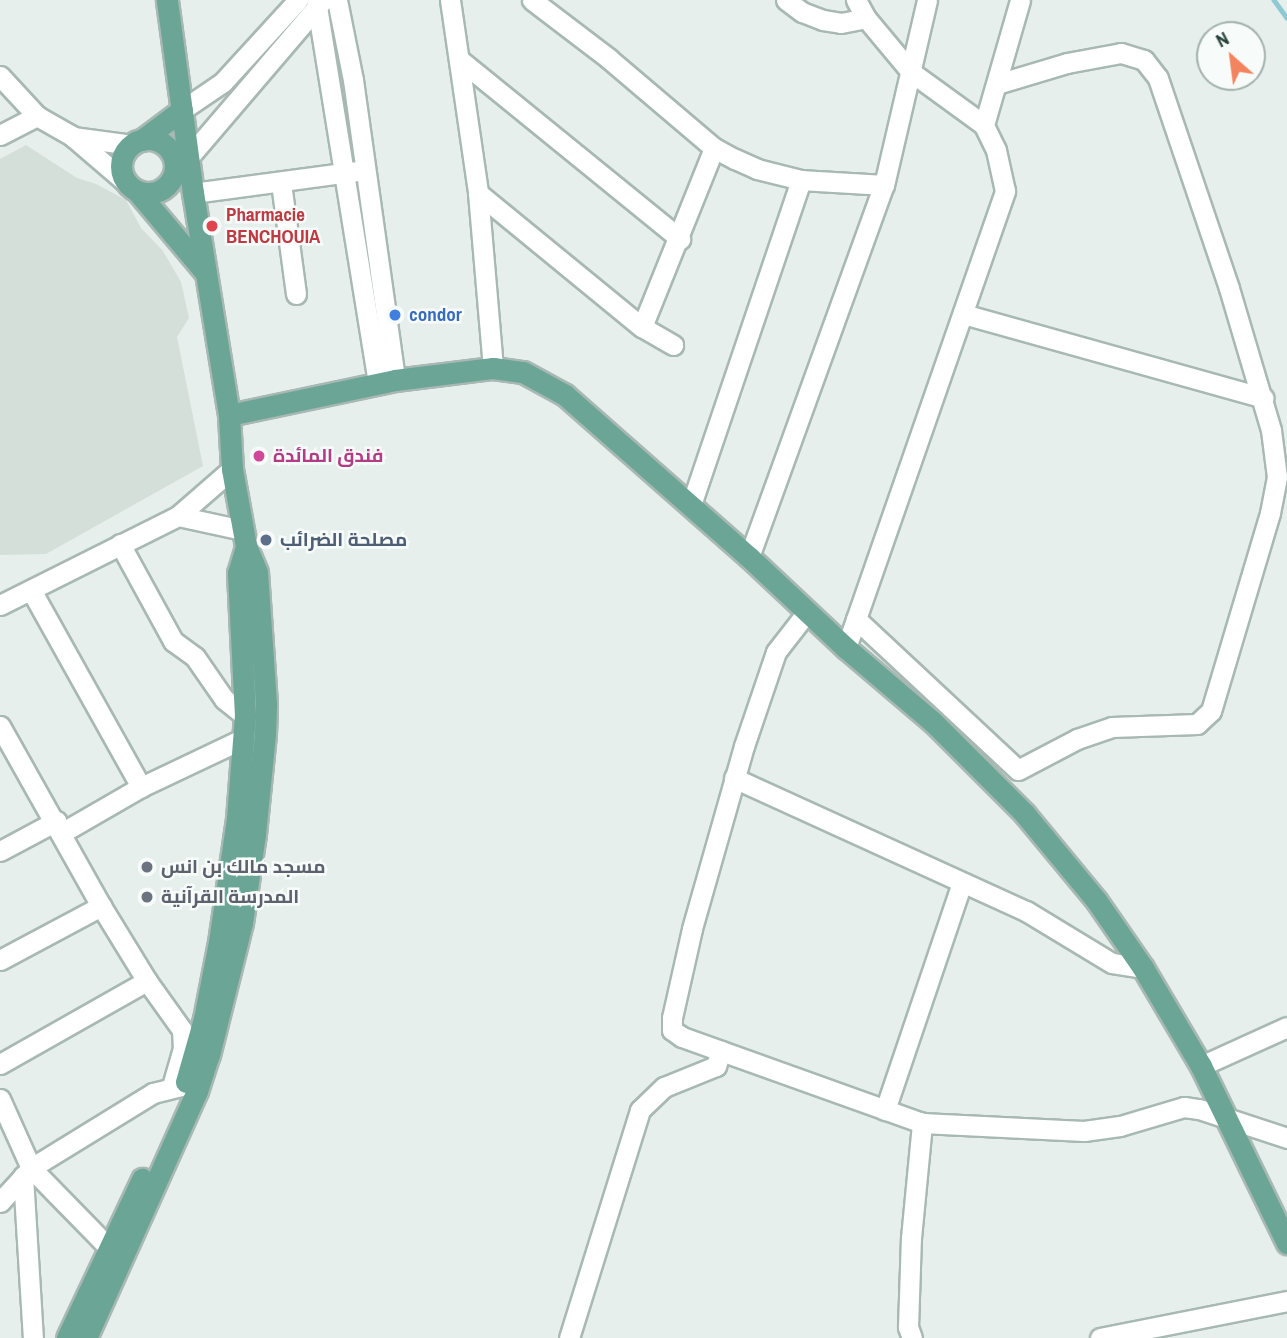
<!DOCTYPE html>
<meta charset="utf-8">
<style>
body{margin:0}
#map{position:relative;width:1287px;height:1338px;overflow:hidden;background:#e6efeb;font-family:"Archivo Narrow",Cairo,sans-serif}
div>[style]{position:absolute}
.built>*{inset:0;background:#d4dfda}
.stream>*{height:4.5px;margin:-2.25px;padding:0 2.25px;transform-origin:2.25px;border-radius:2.25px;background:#8ec9d4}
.roads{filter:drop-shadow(2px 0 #a8b8b2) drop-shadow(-2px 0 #a8b8b2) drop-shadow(0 2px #a8b8b2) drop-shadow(0 -2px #a8b8b2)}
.minor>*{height:19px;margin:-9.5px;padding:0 9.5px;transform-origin:9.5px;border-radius:9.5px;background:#fff}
.major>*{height:21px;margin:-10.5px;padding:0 10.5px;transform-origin:10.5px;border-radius:10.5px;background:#6aa596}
.major>.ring{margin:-10.5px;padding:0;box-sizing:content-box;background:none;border:21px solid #6aa596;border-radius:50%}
.dots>*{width:19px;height:19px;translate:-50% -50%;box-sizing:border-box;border:4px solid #f7fbf9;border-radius:50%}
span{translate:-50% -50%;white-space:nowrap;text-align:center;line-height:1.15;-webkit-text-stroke:5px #f7fbf9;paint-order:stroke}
.health-label{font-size:19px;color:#be3a42;font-weight:700}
.left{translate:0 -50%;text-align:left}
.shop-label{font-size:19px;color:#366cbe;font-weight:700}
.hotel-label{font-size:19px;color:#b23c85;font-weight:700}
.service-label{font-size:19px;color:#4e5e75;font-weight:700}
.worship-label{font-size:19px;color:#5b616d;font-weight:700}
.north{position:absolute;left:1196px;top:21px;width:70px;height:70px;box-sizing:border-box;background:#f7fbf9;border:2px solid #a3b1ad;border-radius:50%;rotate:332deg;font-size:19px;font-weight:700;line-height:28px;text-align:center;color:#24423a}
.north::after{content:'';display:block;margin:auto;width:24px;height:32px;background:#f4845f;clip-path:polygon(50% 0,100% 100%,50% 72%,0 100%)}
</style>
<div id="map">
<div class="built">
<i style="clip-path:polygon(26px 145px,77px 178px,96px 184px,126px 200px,141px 228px,163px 251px,181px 282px,189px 318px,177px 337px,203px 466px,46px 554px,0 555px,0 159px)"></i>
</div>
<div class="stream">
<i style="left:1274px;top:0;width:22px;rotate:54deg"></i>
</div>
<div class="roads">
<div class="minor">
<i style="left:316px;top:0;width:388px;rotate:80.8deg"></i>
<i style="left:337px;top:0;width:82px;rotate:78.7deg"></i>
<i style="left:353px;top:80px;width:303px;rotate:82deg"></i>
<i style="left:450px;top:0;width:195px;rotate:81.7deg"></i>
<i style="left:478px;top:193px;width:176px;rotate:85.1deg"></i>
<i style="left:532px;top:0;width:96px;rotate:37.3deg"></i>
<i style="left:608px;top:58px;width:139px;rotate:40.3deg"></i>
<i style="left:714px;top:148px;width:24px;rotate:28deg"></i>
<i style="left:735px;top:159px;width:24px;rotate:24deg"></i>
<i style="left:757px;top:169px;width:45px;rotate:14deg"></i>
<i style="left:801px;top:180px;width:83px;rotate:3.4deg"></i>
<i style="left:786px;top:0;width:20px;rotate:37deg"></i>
<i style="left:802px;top:12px;width:22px;rotate:21deg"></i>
<i style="left:823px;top:20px;width:18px;rotate:9deg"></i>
<i style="left:841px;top:23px;width:25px;rotate:-11deg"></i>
<i style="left:460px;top:60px;width:284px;rotate:39.1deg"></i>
<i style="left:0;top:76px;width:54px;rotate:47.2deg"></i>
<i style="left:37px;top:116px;width:40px;rotate:29.7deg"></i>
<i style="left:72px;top:136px;width:75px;rotate:40.7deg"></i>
<i style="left:182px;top:110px;width:50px;rotate:-34.3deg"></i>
<i style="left:223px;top:82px;width:111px;rotate:-47.6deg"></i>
<i style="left:984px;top:125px;width:130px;rotate:-73.9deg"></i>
<i style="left:0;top:135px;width:42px;rotate:-27.2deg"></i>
<i style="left:73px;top:137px;width:60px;rotate:7.7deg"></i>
<i style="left:188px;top:158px;width:208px;rotate:-49.5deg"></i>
<i style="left:281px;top:183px;width:112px;rotate:82.3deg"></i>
<i style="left:193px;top:193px;width:165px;rotate:-7.6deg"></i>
<i style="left:478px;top:193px;width:212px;rotate:39.3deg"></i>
<i style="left:642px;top:327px;width:36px;rotate:30deg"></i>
<i style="left:963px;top:314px;width:312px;rotate:15.6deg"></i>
<i style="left:642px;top:327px;width:193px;rotate:-68.1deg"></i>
<i style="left:232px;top:469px;width:72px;rotate:139deg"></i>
<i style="left:178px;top:516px;width:66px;rotate:12.2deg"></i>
<i style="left:691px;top:505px;width:343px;rotate:-71.3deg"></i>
<i style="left:120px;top:544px;width:111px;rotate:61.3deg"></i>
<i style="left:173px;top:641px;width:27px;rotate:36deg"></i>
<i style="left:195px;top:657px;width:51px;rotate:55.4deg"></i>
<i style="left:224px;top:699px;width:27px;rotate:39deg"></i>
<i style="left:749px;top:557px;width:396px;rotate:-70.1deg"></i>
<i style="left:884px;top:185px;width:190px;rotate:-76.9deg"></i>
<i style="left:31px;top:590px;width:226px;rotate:60.8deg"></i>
<i style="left:0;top:605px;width:199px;rotate:-26.6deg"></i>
<i style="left:807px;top:612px;width:51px;rotate:127.8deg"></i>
<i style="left:776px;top:652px;width:99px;rotate:108.8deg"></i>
<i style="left:744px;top:746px;width:190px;rotate:105.9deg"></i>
<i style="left:692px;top:929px;width:91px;rotate:102.7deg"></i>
<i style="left:672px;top:1018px;width:12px;rotate:90deg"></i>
<i style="left:672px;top:1030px;width:12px;rotate:35deg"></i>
<i style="left:682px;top:1037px;width:255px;rotate:19.7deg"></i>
<i style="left:922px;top:1123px;width:162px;rotate:2.8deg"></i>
<i style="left:1084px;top:1131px;width:36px;rotate:-8deg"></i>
<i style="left:1120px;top:1126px;width:67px;rotate:-16.5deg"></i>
<i style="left:1184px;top:1107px;width:15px;rotate:8deg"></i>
<i style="left:1199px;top:1109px;width:93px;rotate:18.2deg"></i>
<i style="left:856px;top:619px;width:221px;rotate:43deg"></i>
<i style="left:1018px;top:770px;width:67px;rotate:-27.7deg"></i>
<i style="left:1077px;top:739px;width:37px;rotate:-19deg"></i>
<i style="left:1112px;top:727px;width:85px;rotate:-2deg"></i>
<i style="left:1197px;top:724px;width:19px;rotate:-43deg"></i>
<i style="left:1211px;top:711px;width:207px;rotate:-73.4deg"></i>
<i style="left:1270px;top:513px;width:37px;rotate:-79deg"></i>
<i style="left:1277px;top:477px;width:47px;rotate:-97.3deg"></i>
<i style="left:1271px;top:430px;width:148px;rotate:-106.5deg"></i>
<i style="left:1229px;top:288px;width:222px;rotate:-108.7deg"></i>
<i style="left:1158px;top:78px;width:23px;rotate:-128deg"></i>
<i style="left:1144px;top:60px;width:24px;rotate:-163deg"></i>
<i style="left:1121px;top:53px;width:55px;rotate:169.5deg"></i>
<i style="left:1067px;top:63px;width:73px;rotate:163.3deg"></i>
<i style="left:846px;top:648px;width:484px;rotate:-70.8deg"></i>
<i style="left:1005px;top:191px;width:42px;rotate:-102.4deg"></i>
<i style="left:996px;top:150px;width:28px;rotate:-116deg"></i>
<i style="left:984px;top:125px;width:90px;rotate:-144deg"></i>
<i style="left:911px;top:72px;width:70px;rotate:-129.8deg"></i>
<i style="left:866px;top:18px;width:21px;rotate:-119deg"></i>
<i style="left:0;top:726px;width:206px;rotate:60.7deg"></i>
<i style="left:101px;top:906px;width:88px;rotate:58.5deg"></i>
<i style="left:147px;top:981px;width:60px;rotate:54.5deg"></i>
<i style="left:182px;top:1030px;width:18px;rotate:87deg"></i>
<i style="left:183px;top:1048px;width:40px;rotate:106deg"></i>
<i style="left:734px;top:778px;width:321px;rotate:24.5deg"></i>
<i style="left:1026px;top:911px;width:100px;rotate:31.2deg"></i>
<i style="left:1112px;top:963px;width:31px;rotate:9deg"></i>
<i style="left:63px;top:832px;width:90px;rotate:-30deg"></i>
<i style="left:141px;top:787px;width:114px;rotate:-25.4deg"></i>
<i style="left:0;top:851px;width:64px;rotate:-28.2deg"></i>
<i style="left:0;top:960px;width:115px;rotate:-28.1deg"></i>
<i style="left:0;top:1064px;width:169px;rotate:-29.5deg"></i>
<i style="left:1201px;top:1066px;width:94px;rotate:-24.4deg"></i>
<i style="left:0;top:1099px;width:76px;rotate:65.8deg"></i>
<i style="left:31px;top:1168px;width:110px;rotate:45.7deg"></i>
<i style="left:885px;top:1110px;width:240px;rotate:-71.3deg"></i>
<i style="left:23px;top:1176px;width:162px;rotate:86.5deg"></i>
<i style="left:0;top:1202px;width:46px;rotate:-47.6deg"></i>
<i style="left:31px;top:1168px;width:143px;rotate:-31.6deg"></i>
<i style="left:153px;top:1093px;width:30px;rotate:-14deg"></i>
<i style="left:569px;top:1338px;width:239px;rotate:-72.7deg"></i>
<i style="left:640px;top:1110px;width:33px;rotate:-44deg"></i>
<i style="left:664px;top:1087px;width:56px;rotate:-22deg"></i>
<i style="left:716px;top:1066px;width:16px;rotate:-72deg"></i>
<i style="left:912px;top:1338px;width:12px;rotate:-110deg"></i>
<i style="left:908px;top:1327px;width:89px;rotate:-88.1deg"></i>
<i style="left:911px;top:1238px;width:116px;rotate:-84.5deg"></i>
<i style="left:1100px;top:1338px;width:191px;rotate:-11.2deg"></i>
</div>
<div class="major">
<i class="ring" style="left:121px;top:139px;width:33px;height:33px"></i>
<i style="left:142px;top:140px;width:50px;rotate:-36.9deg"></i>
<i style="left:137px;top:191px;width:106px;rotate:50deg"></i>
<i style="left:229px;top:415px;width:170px;rotate:-11.9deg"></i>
<i style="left:395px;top:380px;width:99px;rotate:-7deg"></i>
<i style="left:493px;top:368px;width:30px;rotate:8deg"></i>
<i style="left:523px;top:372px;width:48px;rotate:28.7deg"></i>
<i style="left:565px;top:395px;width:245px;rotate:41.4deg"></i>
<i style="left:749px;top:557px;width:133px;rotate:43.2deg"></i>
<i style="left:846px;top:648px;width:114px;rotate:40.4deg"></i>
<i style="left:933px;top:722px;width:129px;rotate:45deg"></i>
<i style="left:1024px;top:813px;width:113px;rotate:50.4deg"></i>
<i style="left:1096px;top:900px;width:83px;rotate:55.3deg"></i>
<i style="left:1143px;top:968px;width:114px;rotate:59.4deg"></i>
<i style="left:1201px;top:1066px;width:197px;rotate:64.1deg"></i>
<i style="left:186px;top:1082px;width:66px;rotate:-74.1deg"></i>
<i style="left:204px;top:1019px;width:78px;rotate:-79deg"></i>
<i style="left:219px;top:942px;width:124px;rotate:-81.7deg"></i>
<i style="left:237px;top:819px;width:103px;rotate:-85.6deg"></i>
<i style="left:245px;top:716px;width:143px;rotate:-92.8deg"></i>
<i style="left:238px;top:573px;width:28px;rotate:-73deg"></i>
<i style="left:67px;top:1338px;width:176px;rotate:-64.7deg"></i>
<i style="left:86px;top:1338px;width:271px;rotate:-65.8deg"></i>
<i style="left:197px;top:1091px;width:38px;rotate:-72deg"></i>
<i style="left:209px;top:1055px;width:136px;rotate:-76deg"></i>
<i style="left:242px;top:923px;width:90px;rotate:-81.7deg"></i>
<i style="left:255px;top:834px;width:100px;rotate:-84.3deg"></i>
<i style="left:265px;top:734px;width:30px;rotate:-88deg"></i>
<i style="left:266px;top:704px;width:132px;rotate:-93.9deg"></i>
<i style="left:257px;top:572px;width:28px;rotate:-113deg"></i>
<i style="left:246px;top:546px;width:78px;rotate:-100.3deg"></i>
<i style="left:232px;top:469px;width:54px;rotate:-93.2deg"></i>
<i style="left:229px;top:415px;width:225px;rotate:-99.2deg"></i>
<i style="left:193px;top:193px;width:195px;rotate:-97.7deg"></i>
</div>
</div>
<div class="dots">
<i style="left:212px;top:226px;background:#e0444e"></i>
<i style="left:395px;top:315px;background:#3f7fe0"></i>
<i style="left:259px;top:456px;background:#d1479c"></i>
<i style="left:266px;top:540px;background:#5c6f8a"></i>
<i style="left:147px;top:867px;background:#6b7280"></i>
<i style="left:147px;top:897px;background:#6b7280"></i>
</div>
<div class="health-label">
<span class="left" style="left:226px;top:226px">Pharmacie<br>BENCHOUIA</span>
</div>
<div class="shop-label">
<span class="left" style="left:409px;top:315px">condor</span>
</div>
<div class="hotel-label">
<span class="left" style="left:273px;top:456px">فندق المائدة</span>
</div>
<div class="service-label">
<span class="left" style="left:280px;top:540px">مصلحة الضرائب</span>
</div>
<div class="worship-label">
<span class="left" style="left:161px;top:867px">مسجد مالك بن انس</span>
<span class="left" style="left:161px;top:897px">المدرسة القرآنية</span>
</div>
<div class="north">N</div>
</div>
